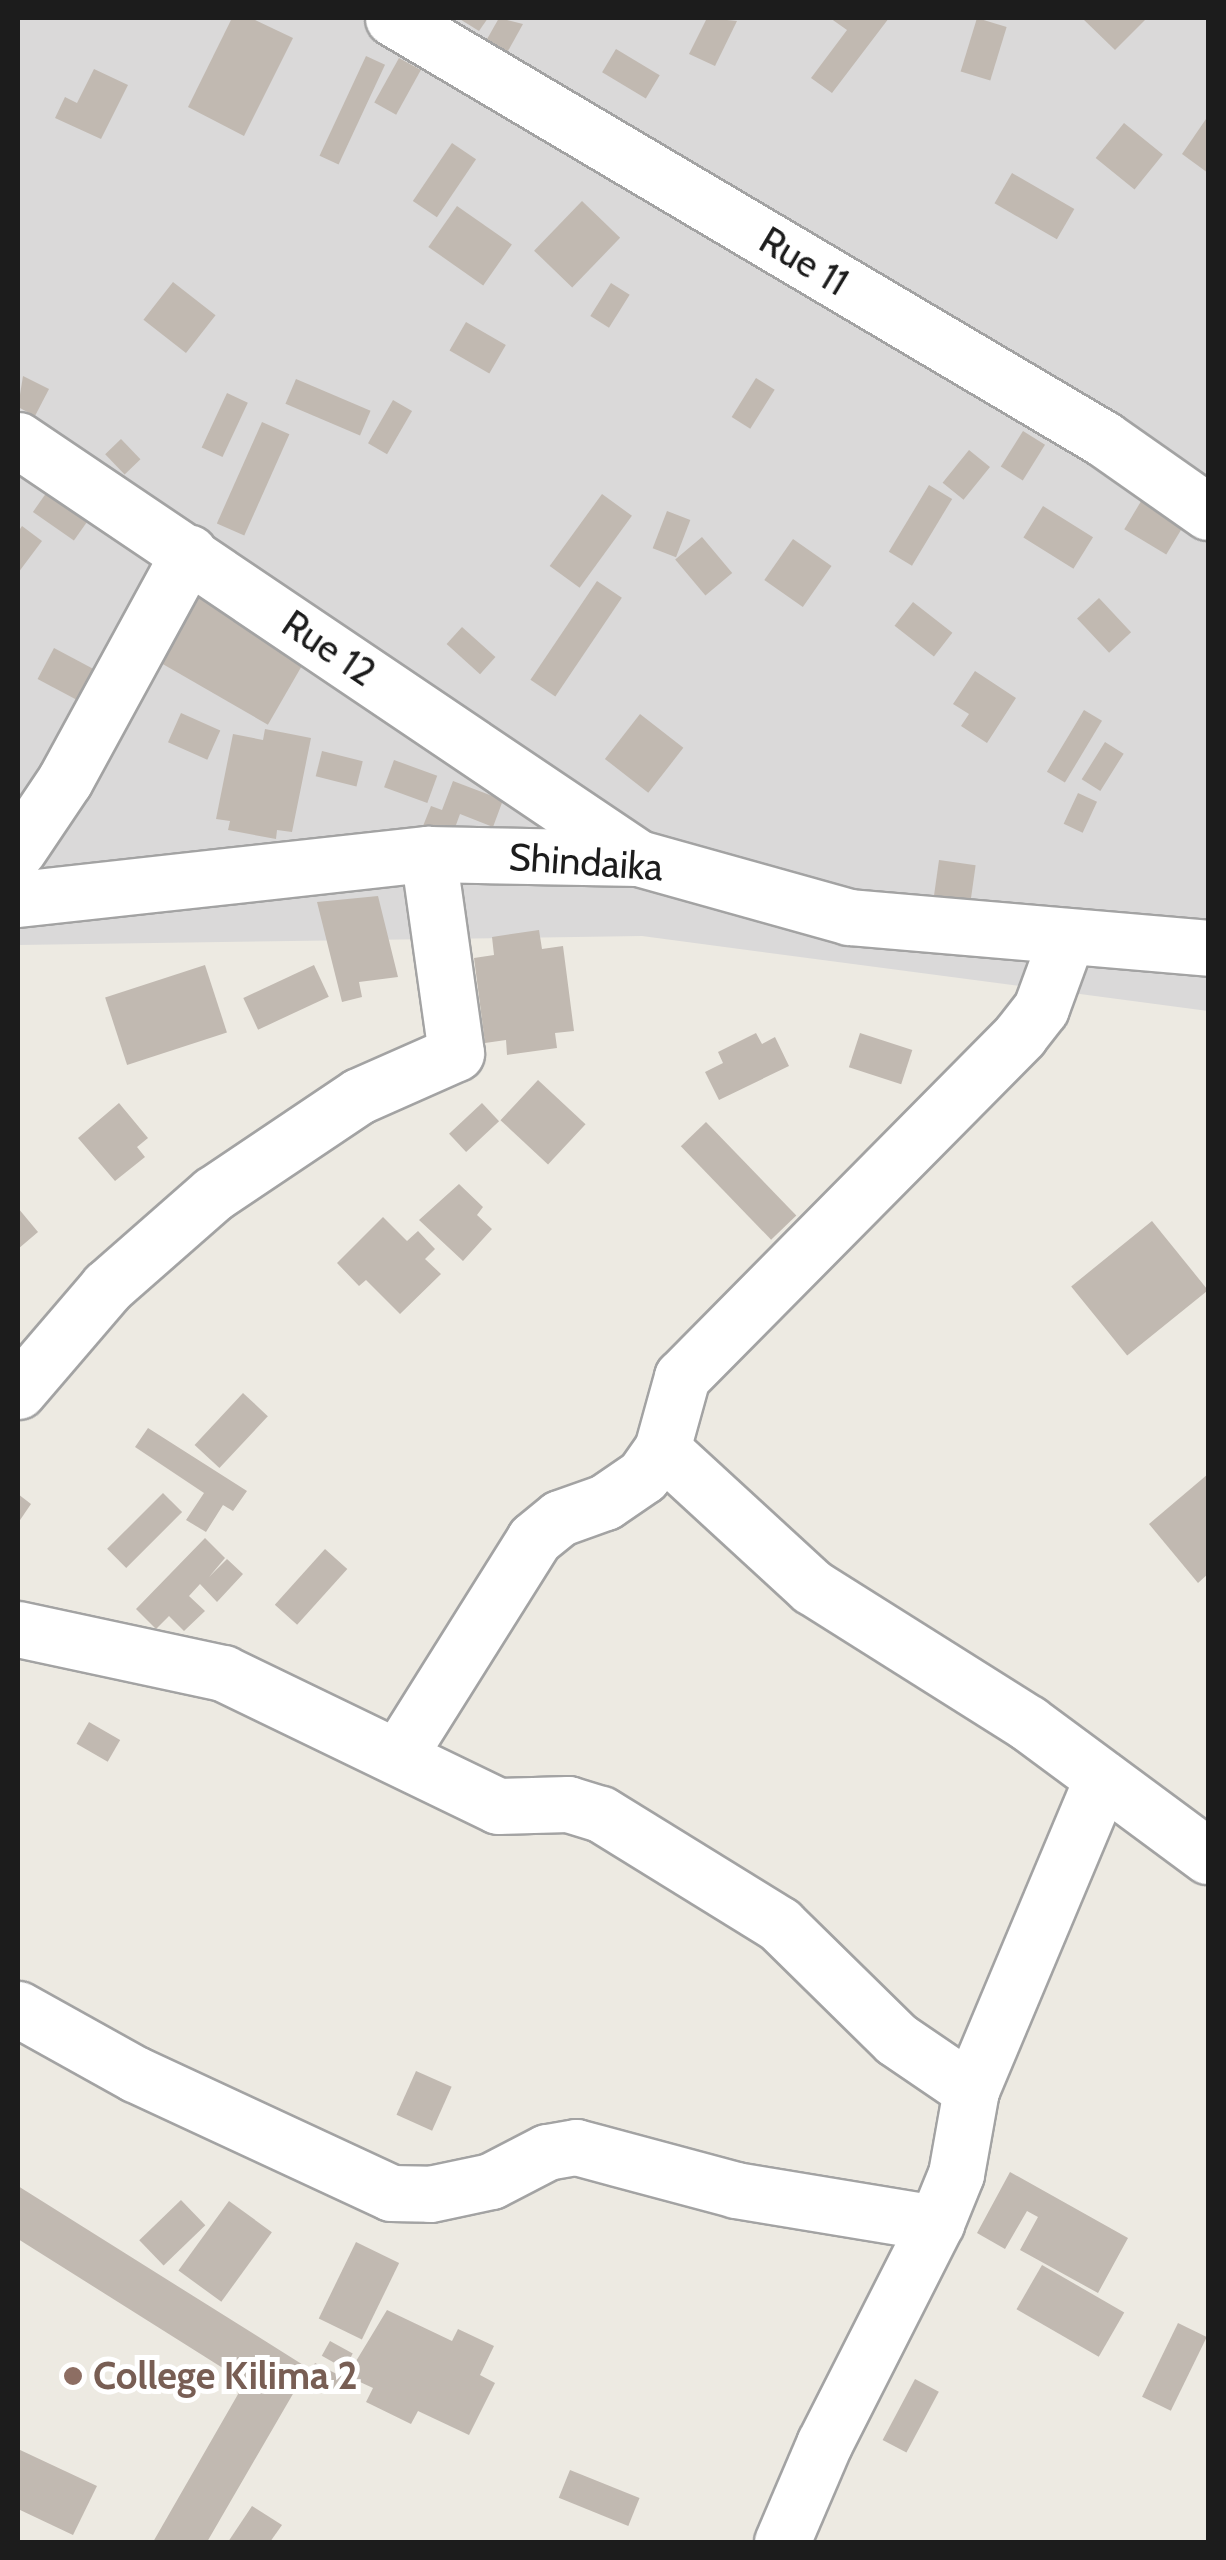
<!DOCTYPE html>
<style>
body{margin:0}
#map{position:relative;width:1226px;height:2560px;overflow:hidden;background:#edeae2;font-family:Cabin,sans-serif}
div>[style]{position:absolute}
.residential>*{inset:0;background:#dad9d9}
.building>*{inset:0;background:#c1b9b1;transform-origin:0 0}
.roads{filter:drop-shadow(2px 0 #a3a3a3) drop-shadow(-2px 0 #a3a3a3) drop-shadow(0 2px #a3a3a3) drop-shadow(0 -2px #a3a3a3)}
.minor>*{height:55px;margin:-27.5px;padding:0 27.5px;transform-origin:27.5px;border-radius:27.5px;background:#fff}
.dots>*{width:28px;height:28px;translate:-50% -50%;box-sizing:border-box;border:5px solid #fff;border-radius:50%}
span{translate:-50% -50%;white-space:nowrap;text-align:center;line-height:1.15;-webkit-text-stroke:10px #fff;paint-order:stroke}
.street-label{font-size:38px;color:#1c1c1c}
.education-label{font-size:38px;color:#785e54;font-weight:700}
.left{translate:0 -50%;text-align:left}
.frame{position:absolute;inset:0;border:20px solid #1c1c1c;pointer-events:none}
</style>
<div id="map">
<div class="residential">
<i style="clip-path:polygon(18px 18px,1208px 18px,1208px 1011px,642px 936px,18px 945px)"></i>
</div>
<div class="building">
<i style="clip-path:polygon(232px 18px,251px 18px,293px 38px,244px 136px,188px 107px)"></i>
<i style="clip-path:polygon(458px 18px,488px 18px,479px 31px)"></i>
<i style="clip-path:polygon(499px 18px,523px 24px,499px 67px,478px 55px)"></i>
<i style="clip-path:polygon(707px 18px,737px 21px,715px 66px,689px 54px)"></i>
<i style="clip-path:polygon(830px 18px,889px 18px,832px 93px,811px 78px,847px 30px)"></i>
<i style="left:977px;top:18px;width:31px;height:56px;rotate:17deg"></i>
<i style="clip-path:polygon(1082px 18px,1147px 18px,1115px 50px)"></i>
<i style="left:616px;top:49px;width:51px;height:27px;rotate:31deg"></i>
<i style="left:366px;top:56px;width:21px;height:110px;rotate:25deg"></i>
<i style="left:399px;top:58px;width:25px;height:51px;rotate:29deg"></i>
<i style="clip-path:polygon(94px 69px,128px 85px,101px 139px,55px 118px,65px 97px,77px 103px)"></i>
<i style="clip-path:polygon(1206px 119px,1208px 121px,1208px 173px,1182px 154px)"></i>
<i style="left:1124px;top:123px;width:50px;height:45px;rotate:39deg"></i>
<i style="left:452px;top:143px;width:29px;height:70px;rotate:34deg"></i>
<i style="left:1012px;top:173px;width:72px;height:35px;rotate:30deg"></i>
<i style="left:582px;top:201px;width:53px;height:69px;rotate:44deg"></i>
<i style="left:457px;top:206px;width:67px;height:50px;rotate:35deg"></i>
<i style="left:173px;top:282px;width:54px;height:48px;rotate:38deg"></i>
<i style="left:611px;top:283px;width:22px;height:39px;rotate:32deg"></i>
<i style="left:466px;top:322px;width:46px;height:33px;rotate:30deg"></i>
<i style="clip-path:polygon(23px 376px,49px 389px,35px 416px,18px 407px)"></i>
<i style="left:756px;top:378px;width:22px;height:46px;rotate:32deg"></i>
<i style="left:296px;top:379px;width:81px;height:27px;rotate:23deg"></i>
<i style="left:227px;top:393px;width:23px;height:60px;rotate:25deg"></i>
<i style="left:393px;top:400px;width:22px;height:50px;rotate:30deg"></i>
<i style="left:262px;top:422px;width:30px;height:111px;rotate:24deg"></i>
<i style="left:1023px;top:431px;width:26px;height:42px;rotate:32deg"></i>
<i style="left:121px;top:439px;width:28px;height:22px;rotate:46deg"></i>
<i style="left:969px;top:450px;width:27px;height:42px;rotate:39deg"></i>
<i style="left:929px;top:485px;width:27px;height:78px;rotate:31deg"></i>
<i style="left:1149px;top:488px;width:49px;height:48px;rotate:31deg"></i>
<i style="left:49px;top:489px;width:50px;height:28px;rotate:35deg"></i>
<i style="left:602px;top:494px;width:37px;height:89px;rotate:36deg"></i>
<i style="left:1043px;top:506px;width:59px;height:37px;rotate:32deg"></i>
<i style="left:667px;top:511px;width:25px;height:40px;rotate:21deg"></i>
<i style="clip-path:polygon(22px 526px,42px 541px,18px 573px,18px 532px)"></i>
<i style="left:702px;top:537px;width:47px;height:35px;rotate:50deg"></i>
<i style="left:793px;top:539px;width:47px;height:50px;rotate:35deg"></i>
<i style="left:597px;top:581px;width:30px;height:119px;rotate:34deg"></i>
<i style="left:199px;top:596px;width:124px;height:77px;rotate:30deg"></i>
<i style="left:1099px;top:598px;width:47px;height:30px;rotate:47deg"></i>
<i style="left:913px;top:602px;width:50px;height:30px;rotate:38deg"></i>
<i style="left:462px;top:627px;width:45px;height:23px;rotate:42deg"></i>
<i style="left:54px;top:648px;width:50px;height:35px;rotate:28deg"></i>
<i style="clip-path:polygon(975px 671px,1016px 698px,987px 743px,961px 726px,969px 714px,953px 704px)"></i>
<i style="left:1084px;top:710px;width:21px;height:72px;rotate:31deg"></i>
<i style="left:181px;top:713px;width:43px;height:32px;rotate:24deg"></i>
<i style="left:640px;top:714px;width:55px;height:57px;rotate:38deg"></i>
<i style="clip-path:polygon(265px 729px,311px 738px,292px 832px,277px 830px,276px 839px,228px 830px,230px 821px,216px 819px,233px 734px,263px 740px)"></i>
<i style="left:1105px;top:742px;width:22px;height:44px;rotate:32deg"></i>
<i style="left:322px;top:751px;width:42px;height:26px;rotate:14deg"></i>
<i style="left:394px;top:760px;width:46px;height:29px;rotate:20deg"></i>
<i style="clip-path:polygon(453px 781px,503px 800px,493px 827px,460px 814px,452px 836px,423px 826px,431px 806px,442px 810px)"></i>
<i style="left:1078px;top:793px;width:21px;height:34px;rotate:25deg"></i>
<i style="left:939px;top:860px;width:37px;height:37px;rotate:8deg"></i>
<i style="clip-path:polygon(378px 896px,398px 977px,359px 982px,362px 997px,342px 1002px,317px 902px)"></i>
<i style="clip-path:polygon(539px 930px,542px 949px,563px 946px,574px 1031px,555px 1033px,557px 1048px,507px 1055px,506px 1040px,485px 1043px,474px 958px,494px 955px,492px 937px)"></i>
<i style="left:205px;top:965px;width:71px;height:105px;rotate:72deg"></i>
<i style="left:314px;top:965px;width:35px;height:78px;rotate:65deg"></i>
<i style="clip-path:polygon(756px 1033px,762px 1044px,775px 1037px,789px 1066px,719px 1100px,705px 1072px,723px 1063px,718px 1052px)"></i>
<i style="left:860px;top:1033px;width:55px;height:36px;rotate:18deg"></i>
<i style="left:538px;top:1080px;width:65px;height:55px;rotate:43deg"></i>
<i style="clip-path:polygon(119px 1103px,148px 1138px,137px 1147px,145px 1157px,115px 1181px,78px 1138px)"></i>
<i style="left:482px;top:1103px;width:25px;height:45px;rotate:47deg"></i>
<i style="left:706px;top:1122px;width:130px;height:35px;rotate:46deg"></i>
<i style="clip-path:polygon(459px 1184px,483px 1207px,477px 1215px,492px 1229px,463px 1261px,419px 1220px)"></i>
<i style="clip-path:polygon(18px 1208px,38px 1232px,18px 1249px)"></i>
<i style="clip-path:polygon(383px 1217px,407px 1241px,418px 1231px,435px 1249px,425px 1259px,441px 1274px,400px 1314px,366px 1280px,359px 1286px,337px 1263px)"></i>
<i style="left:1152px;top:1221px;width:89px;height:104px;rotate:51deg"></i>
<i style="left:243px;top:1393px;width:34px;height:71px;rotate:43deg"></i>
<i style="clip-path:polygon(148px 1428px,247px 1491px,233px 1511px,223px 1505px,206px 1532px,186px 1520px,204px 1493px,135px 1447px)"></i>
<i style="clip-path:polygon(1208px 1474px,1208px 1574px,1198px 1583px,1149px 1524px)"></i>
<i style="left:163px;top:1493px;width:27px;height:79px;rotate:45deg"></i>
<i style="clip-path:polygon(18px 1494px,31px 1504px,18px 1523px)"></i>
<i style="clip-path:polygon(205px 1538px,225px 1558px,209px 1577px,227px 1559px,243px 1574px,217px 1602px,200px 1584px,189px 1596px,205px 1611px,184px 1631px,169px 1616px,156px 1629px,136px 1609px)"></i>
<i style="left:325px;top:1549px;width:30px;height:75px;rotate:42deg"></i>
<i style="left:89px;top:1722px;width:36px;height:25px;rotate:30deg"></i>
<i style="left:416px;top:2071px;width:39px;height:48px;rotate:24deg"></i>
<i style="clip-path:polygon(1010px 2172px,1128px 2238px,1098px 2293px,1020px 2250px,1038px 2217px,1027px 2211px,1005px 2249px,977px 2233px)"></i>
<i style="clip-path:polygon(18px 2186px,308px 2368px,207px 2542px,153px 2542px,245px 2382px,18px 2239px)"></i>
<i style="left:181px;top:2200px;width:35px;height:58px;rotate:46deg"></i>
<i style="left:229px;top:2201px;width:53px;height:86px;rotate:36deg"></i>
<i style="left:356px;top:2242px;width:48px;height:85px;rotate:26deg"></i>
<i style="left:1042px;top:2265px;width:95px;height:51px;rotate:30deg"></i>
<i style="clip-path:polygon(387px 2310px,452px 2341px,458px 2329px,494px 2346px,480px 2375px,495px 2383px,469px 2435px,418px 2411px,411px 2424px,366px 2402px,373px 2388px,347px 2376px)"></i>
<i style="left:1178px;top:2323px;width:32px;height:82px;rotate:26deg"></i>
<i style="left:330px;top:2341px;width:26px;height:17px;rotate:29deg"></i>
<i style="left:315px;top:2363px;width:30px;height:19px;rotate:27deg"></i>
<i style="left:915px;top:2379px;width:27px;height:69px;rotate:28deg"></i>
<i style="clip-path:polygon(18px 2449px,97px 2486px,73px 2535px,18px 2509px)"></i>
<i style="left:570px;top:2470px;width:75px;height:30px;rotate:22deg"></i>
<i style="clip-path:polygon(252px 2506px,282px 2525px,270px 2542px,228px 2542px)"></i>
</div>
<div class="roads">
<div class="minor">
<i style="left:393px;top:18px;width:826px;rotate:30.63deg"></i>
<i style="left:1104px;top:439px;width:127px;rotate:35.1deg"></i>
<i style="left:18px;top:440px;width:748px;rotate:33.99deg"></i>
<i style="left:18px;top:850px;width:84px;rotate:-56.1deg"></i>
<i style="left:65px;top:780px;width:259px;rotate:-61.4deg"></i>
<i style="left:18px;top:899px;width:412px;rotate:-6.3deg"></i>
<i style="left:428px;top:854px;width:210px;rotate:1.1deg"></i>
<i style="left:638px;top:858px;width:219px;rotate:15.6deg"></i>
<i style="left:849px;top:917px;width:360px;rotate:4.9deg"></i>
<i style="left:18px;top:1391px;width:137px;rotate:-49.4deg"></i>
<i style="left:107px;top:1287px;width:141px;rotate:-41.3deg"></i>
<i style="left:213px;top:1194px;width:176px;rotate:-33.9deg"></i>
<i style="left:359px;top:1096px;width:106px;rotate:-23.9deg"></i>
<i style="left:456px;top:1053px;width:201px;rotate:-98deg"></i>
<i style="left:662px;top:1449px;width:204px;rotate:42.6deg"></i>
<i style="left:812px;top:1587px;width:255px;rotate:32.2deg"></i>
<i style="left:1028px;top:1723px;width:224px;rotate:36.5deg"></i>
<i style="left:18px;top:1629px;width:210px;rotate:12.1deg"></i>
<i style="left:223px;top:1673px;width:305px;rotate:25.8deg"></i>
<i style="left:498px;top:1806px;width:70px;rotate:-1.6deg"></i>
<i style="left:568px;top:1804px;width:34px;rotate:17deg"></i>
<i style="left:601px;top:1814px;width:209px;rotate:31.7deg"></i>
<i style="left:779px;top:1924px;width:164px;rotate:44.5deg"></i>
<i style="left:896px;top:2039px;width:91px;rotate:34.2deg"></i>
<i style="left:400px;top:1753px;width:252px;rotate:-57.9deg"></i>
<i style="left:534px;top:1539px;width:33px;rotate:-39deg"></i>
<i style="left:560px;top:1518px;width:48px;rotate:-19.6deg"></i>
<i style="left:605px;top:1502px;width:46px;rotate:-34.4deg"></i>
<i style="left:643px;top:1476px;width:33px;rotate:-55deg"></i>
<i style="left:662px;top:1449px;width:75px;rotate:-74.5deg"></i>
<i style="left:682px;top:1377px;width:481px;rotate:-45.3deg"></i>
<i style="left:1020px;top:1035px;width:34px;rotate:-52deg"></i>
<i style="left:1041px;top:1008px;width:76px;rotate:-69.9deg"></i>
<i style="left:18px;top:2009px;width:134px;rotate:29.1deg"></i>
<i style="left:135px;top:2074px;width:282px;rotate:24.9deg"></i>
<i style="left:391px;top:2193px;width:39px;rotate:1deg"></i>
<i style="left:430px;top:2194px;width:62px;rotate:-12deg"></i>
<i style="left:491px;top:2181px;width:63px;rotate:-27.4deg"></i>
<i style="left:547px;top:2152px;width:29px;rotate:-10deg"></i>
<i style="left:576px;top:2147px;width:166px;rotate:15deg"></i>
<i style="left:736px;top:2190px;width:203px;rotate:9.4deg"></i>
<i style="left:782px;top:2542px;width:107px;rotate:-66.8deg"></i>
<i style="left:824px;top:2444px;width:248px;rotate:-63.1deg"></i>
<i style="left:936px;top:2223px;width:53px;rotate:-67.8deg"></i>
<i style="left:956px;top:2174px;width:85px;rotate:-79.9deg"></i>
<i style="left:971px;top:2090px;width:338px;rotate:-67.2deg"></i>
</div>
</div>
<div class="dots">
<i style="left:73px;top:2376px;background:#8d6e63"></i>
</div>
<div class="street-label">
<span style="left:804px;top:261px;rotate:31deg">Rue 11</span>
<span style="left:329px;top:648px;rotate:34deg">Rue 12</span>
<span style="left:586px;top:862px;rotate:4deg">Shindaika</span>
</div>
<div class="education-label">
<span class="left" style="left:93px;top:2376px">College Kilima 2</span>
</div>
<div class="frame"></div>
</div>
